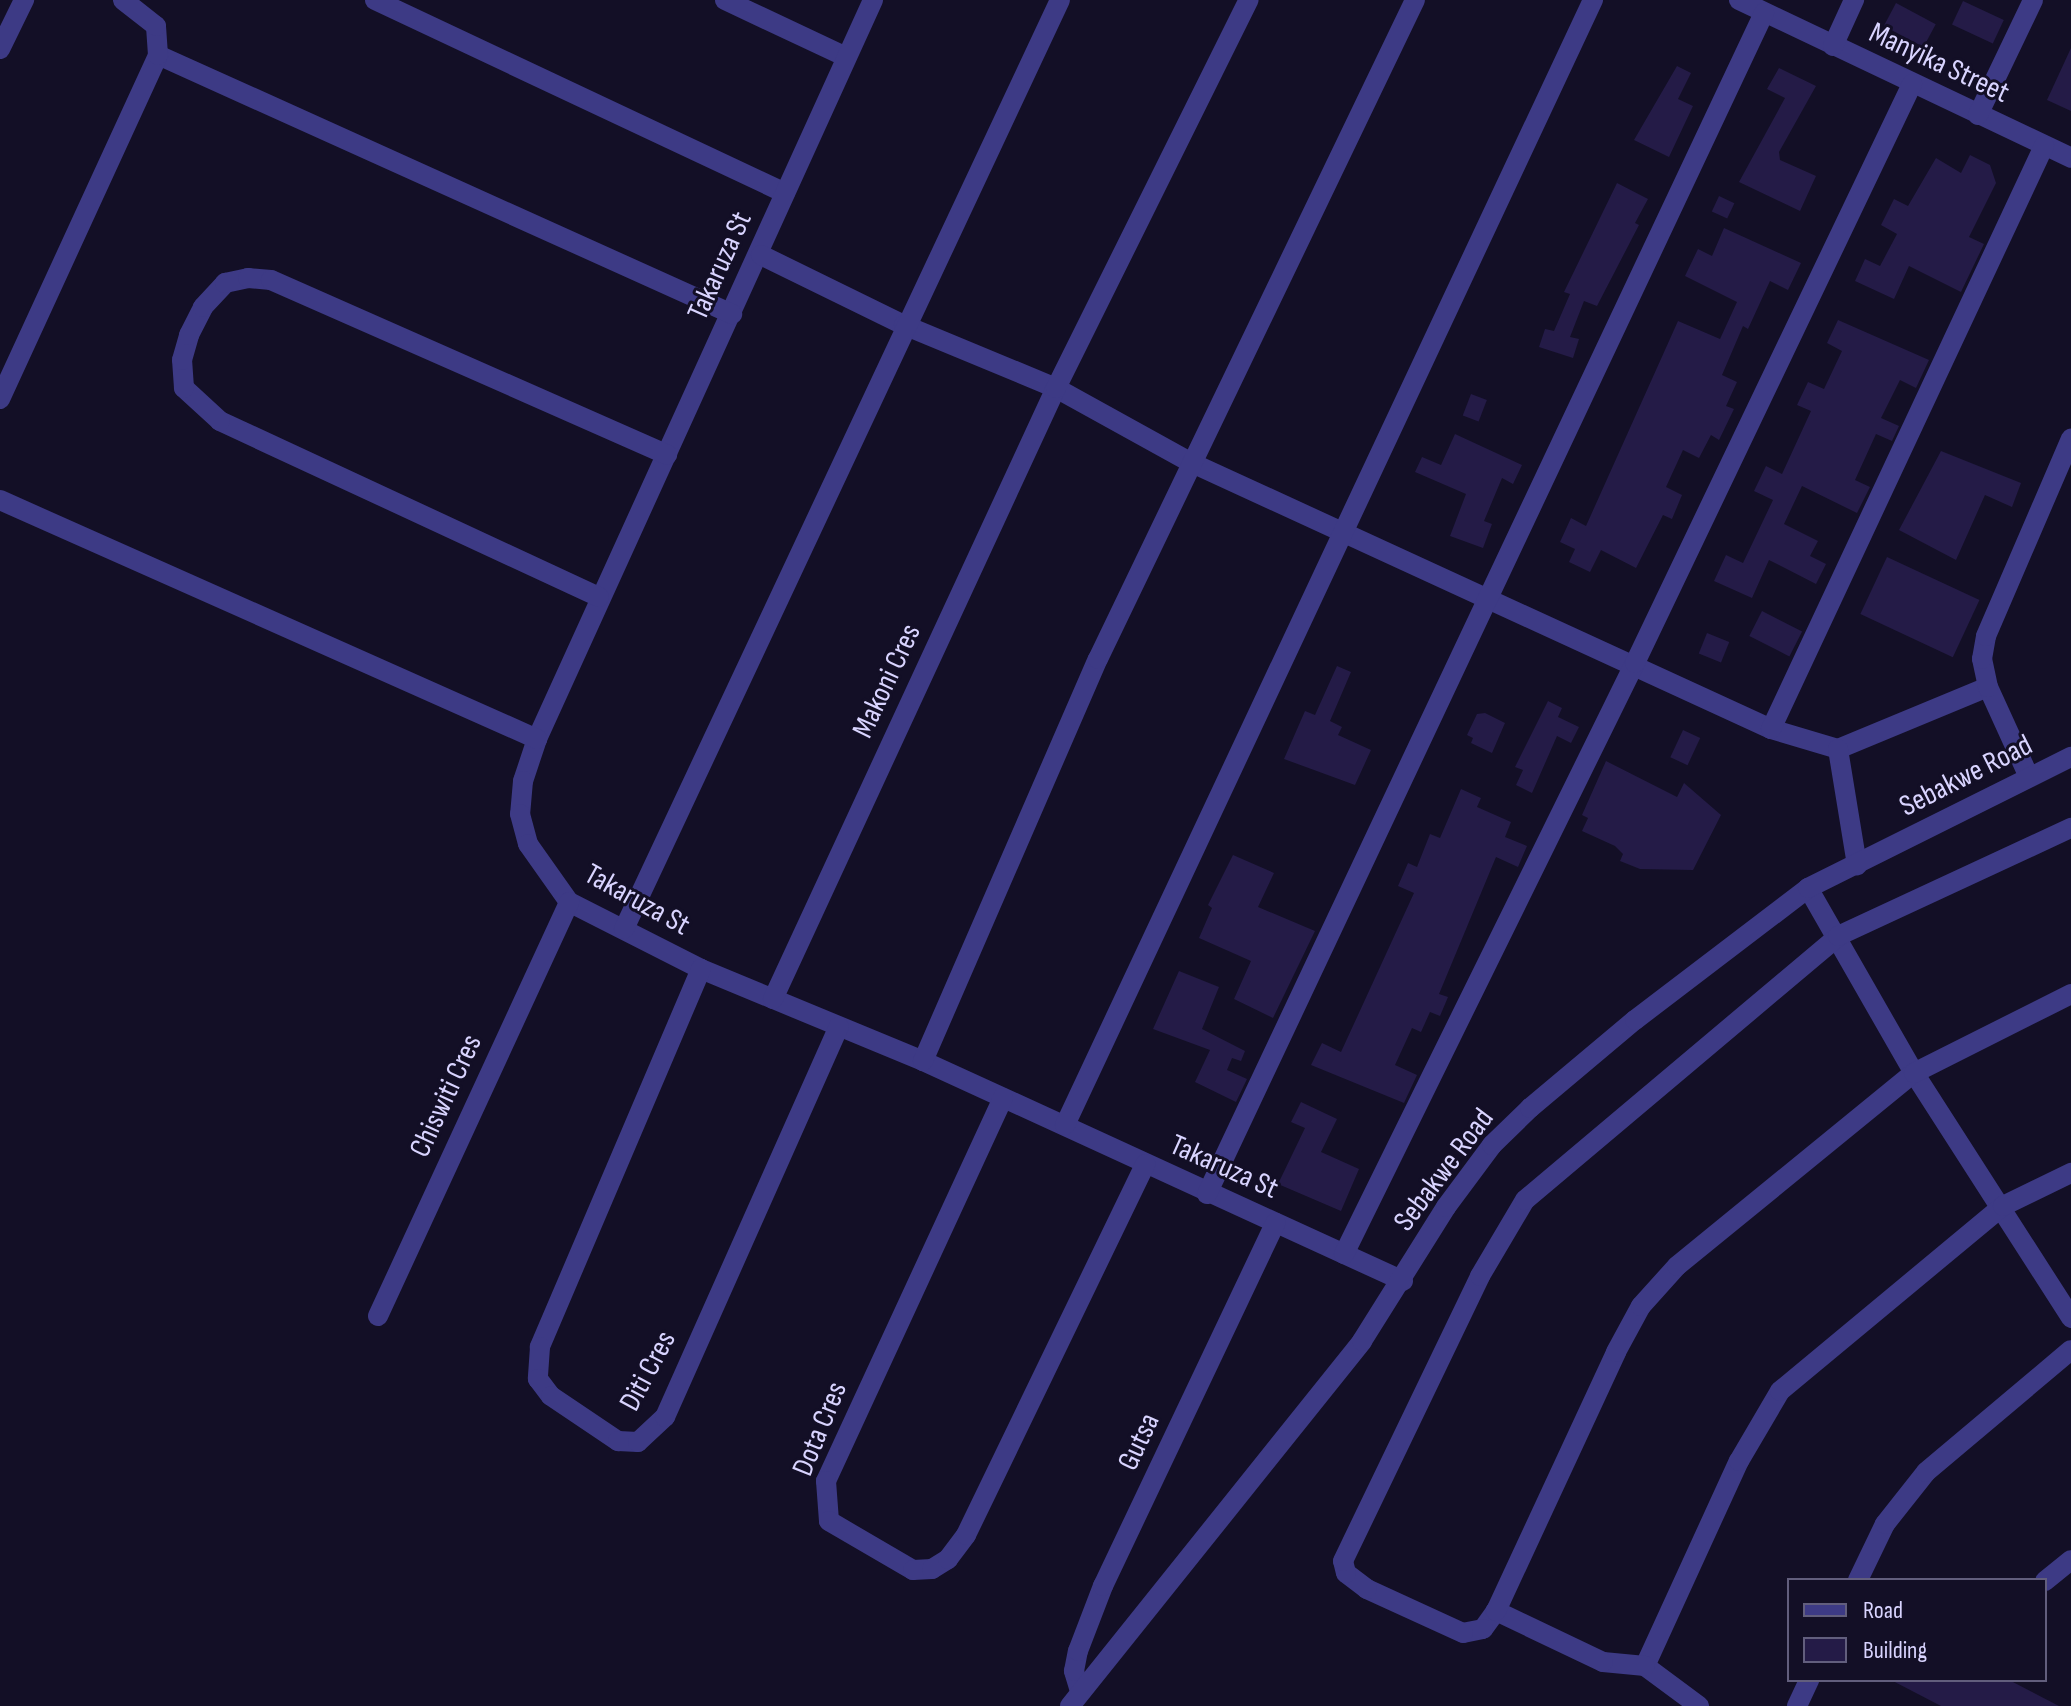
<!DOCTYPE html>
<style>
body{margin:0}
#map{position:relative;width:2071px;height:1706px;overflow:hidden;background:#130f26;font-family:"Sofia Sans Condensed",sans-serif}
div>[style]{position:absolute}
.building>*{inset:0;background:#241b47;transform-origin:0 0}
.minor>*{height:20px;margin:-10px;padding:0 10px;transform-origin:10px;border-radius:10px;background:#3d3a85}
span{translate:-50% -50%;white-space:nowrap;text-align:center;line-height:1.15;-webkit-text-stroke:6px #130f26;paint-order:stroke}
.street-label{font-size:30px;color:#d9d4ff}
.legend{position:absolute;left:1787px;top:1578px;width:260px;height:104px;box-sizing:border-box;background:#130f26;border:2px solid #625e7d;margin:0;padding:10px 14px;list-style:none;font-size:24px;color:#d9d4ff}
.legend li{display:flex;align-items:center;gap:16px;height:40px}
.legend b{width:40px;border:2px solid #625e7d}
</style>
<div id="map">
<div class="building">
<i style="left:1963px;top:1px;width:45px;height:26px;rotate:25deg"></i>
<i style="left:1896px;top:3px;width:45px;height:26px;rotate:28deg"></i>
<i style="clip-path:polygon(2071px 48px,2071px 111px,2047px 100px)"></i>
<i style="clip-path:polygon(1677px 66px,1691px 73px,1678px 99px,1693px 106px,1669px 157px,1634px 140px)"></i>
<i style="clip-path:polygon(1779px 68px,1816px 86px,1779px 152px,1780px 160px,1816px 176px,1800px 211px,1739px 182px,1785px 98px,1767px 89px)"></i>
<i style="clip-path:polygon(1970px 155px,1990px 165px,1996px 183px,1969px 237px,1984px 244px,1961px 292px,1909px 266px,1894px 299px,1855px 281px,1865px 259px,1880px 266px,1897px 234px,1881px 225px,1894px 199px,1908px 206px,1936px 158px,1961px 173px)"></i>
<i style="clip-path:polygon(1617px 183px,1648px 199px,1635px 223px,1639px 225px,1597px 306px,1584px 301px,1570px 337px,1579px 339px,1573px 358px,1539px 347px,1545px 329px,1554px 331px,1570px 294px,1564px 292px)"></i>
<i style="left:1719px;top:196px;width:17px;height:17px;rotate:25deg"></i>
<i style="clip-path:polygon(1724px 228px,1801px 263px,1788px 290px,1770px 281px,1748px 329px,1743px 326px,1722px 375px,1737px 382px,1726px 406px,1734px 409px,1719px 440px,1711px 435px,1699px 458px,1683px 450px,1666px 487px,1682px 495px,1672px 519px,1663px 515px,1636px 568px,1601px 550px,1590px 572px,1569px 562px,1575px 549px,1560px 542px,1571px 518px,1586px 526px,1678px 321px,1720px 339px,1737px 302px,1685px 276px,1698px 249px,1712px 256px)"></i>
<i style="clip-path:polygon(1838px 320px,1929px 360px,1916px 388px,1900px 380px,1881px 418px,1899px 426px,1892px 441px,1876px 434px,1855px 480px,1870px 487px,1857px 513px,1802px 486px,1784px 524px,1818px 541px,1810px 556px,1826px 564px,1816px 584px,1769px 560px,1752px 598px,1714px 581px,1726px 555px,1743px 563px,1773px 500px,1754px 491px,1766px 466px,1782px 474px,1811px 411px,1797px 405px,1808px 382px,1824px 389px,1842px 351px,1827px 343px)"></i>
<i style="left:1471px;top:394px;width:17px;height:23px;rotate:21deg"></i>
<i style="clip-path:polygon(1455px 434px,1522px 465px,1513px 484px,1502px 478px,1484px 521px,1492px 524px,1483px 548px,1450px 536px,1466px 494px,1415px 472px,1422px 457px,1441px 465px)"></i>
<i style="clip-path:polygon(1941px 451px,2021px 483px,2012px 507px,1985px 495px,1956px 560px,1899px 530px)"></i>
<i style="left:1887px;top:557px;width:102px;height:63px;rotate:25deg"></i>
<i style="left:1762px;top:611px;width:45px;height:28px;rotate:27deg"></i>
<i style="left:1707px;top:633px;width:24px;height:22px;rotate:22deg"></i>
<i style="clip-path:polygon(1337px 666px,1351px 672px,1330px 721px,1342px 727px,1338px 735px,1371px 750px,1355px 785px,1284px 759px,1305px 711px,1315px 715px)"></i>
<i style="clip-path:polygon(1548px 701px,1562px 708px,1558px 717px,1579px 727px,1571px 743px,1557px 736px,1532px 793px,1516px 785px,1523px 770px,1515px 767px)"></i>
<i style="clip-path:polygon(1485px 713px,1505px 723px,1492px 753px,1471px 743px,1473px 738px,1467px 735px,1477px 714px)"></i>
<i style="left:1683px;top:730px;width:19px;height:30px;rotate:25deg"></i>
<i style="clip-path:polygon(1606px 761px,1677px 797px,1684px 783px,1721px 815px,1693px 870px,1640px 869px,1620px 861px,1623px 854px,1615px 846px,1582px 831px,1588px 818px,1582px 815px)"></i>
<i style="clip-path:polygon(1461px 789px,1481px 798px,1477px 807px,1511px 822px,1505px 837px,1527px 846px,1518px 867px,1496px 857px,1439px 994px,1448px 997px,1440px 1016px,1430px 1012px,1421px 1032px,1412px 1028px,1395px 1065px,1417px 1075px,1404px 1103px,1311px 1065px,1322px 1043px,1341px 1052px,1414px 893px,1398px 886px,1408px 863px,1417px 867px,1430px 834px,1440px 838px)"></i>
<i style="clip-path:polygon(1233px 855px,1274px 873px,1258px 907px,1315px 931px,1273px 1018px,1234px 999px,1251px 961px,1199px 938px,1212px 908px,1208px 905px)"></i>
<i style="clip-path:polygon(1179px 971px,1219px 987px,1202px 1029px,1245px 1051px,1241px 1061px,1232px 1058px,1227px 1070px,1247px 1079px,1236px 1102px,1195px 1082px,1210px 1050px,1153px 1029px)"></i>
<i style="clip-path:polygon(1301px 1102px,1337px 1119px,1321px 1152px,1359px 1169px,1341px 1211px,1278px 1184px,1305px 1128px,1291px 1122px)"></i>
<i style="clip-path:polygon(1891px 1680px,2009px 1680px,2059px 1706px,1941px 1706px)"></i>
</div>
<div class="minor">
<i style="left:375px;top:0;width:453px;rotate:25.2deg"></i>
<i style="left:725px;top:0;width:134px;rotate:25.2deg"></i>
<i style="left:873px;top:0;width:812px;rotate:114.45deg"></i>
<i style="left:537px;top:739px;width:44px;rotate:108.4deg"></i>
<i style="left:523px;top:781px;width:33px;rotate:95deg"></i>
<i style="left:520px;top:814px;width:31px;rotate:75deg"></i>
<i style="left:528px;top:844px;width:71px;rotate:54.7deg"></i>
<i style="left:569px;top:902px;width:148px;rotate:26.9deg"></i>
<i style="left:701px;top:969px;width:240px;rotate:22.5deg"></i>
<i style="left:923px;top:1061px;width:528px;rotate:24.62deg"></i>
<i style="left:1739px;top:0;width:368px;rotate:25.4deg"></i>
<i style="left:1833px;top:46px;width:51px;rotate:-65.5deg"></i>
<i style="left:0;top:49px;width:55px;rotate:-63.9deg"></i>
<i style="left:158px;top:55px;width:630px;rotate:24.29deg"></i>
<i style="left:1978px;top:115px;width:127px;rotate:-64.4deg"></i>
<i style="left:761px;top:255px;width:159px;rotate:26.1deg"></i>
<i style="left:904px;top:325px;width:165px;rotate:22.5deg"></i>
<i style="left:1056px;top:388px;width:155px;rotate:28.9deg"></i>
<i style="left:1192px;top:463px;width:637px;rotate:24.67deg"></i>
<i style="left:1771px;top:729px;width:70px;rotate:16.6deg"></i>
<i style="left:1838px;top:749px;width:162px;rotate:-22.5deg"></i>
<i style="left:0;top:399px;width:379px;rotate:-65.3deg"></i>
<i style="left:158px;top:55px;width:29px;rotate:-94deg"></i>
<i style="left:156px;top:26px;width:42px;rotate:-141.8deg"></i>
<i style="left:0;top:500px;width:588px;rotate:23.99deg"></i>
<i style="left:599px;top:597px;width:418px;rotate:-155.1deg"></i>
<i style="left:220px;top:421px;width:49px;rotate:-137.5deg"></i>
<i style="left:184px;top:388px;width:28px;rotate:-94deg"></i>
<i style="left:182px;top:360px;width:26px;rotate:-74deg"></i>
<i style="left:189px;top:335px;width:31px;rotate:-63deg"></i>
<i style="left:203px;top:307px;width:33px;rotate:-47deg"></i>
<i style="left:225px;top:283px;width:24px;rotate:-12deg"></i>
<i style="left:248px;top:278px;width:23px;rotate:5deg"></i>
<i style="left:271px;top:280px;width:433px;rotate:23.8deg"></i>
<i style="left:1771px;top:729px;width:644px;rotate:-64.91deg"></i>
<i style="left:1838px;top:749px;width:118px;rotate:80.7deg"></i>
<i style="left:2029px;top:777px;width:99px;rotate:-114.5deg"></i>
<i style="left:1988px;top:687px;width:29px;rotate:-102deg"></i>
<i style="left:1982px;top:659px;width:23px;rotate:-80deg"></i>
<i style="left:1986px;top:636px;width:215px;rotate:-66.7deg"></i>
<i style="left:1808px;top:888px;width:213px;rotate:60.2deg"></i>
<i style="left:1914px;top:1073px;width:291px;rotate:57.3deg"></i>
<i style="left:624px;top:929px;width:1026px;rotate:-64.86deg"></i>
<i style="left:701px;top:969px;width:411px;rotate:113.1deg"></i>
<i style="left:540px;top:1347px;width:32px;rotate:94deg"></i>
<i style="left:538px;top:1379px;width:21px;rotate:53deg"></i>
<i style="left:551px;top:1396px;width:81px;rotate:33.9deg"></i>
<i style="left:618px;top:1441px;width:20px;rotate:3deg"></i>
<i style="left:638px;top:1442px;width:37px;rotate:-43deg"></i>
<i style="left:665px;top:1417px;width:427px;rotate:-66deg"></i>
<i style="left:773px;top:999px;width:673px;rotate:-65.15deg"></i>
<i style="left:1056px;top:388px;width:433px;rotate:-63.6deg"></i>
<i style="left:923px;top:1061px;width:438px;rotate:-66.5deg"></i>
<i style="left:1098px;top:659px;width:731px;rotate:-64.31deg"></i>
<i style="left:1003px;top:1098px;width:422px;rotate:114.8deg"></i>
<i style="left:826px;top:1481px;width:40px;rotate:85.7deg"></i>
<i style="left:829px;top:1521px;width:97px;rotate:30.3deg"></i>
<i style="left:913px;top:1570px;width:19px;rotate:-3deg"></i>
<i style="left:932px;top:1569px;width:19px;rotate:-32deg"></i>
<i style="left:948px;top:1559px;width:30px;rotate:-53deg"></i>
<i style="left:966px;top:1535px;width:412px;rotate:-64.2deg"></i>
<i style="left:1065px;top:1125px;width:1243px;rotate:-64.86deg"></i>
<i style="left:1207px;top:1194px;width:1306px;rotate:-64.75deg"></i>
<i style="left:1344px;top:1254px;width:659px;rotate:-63.79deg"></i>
<i style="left:1635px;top:663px;width:642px;rotate:-64.43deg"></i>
<i style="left:378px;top:1316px;width:456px;rotate:-65.2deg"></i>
<i style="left:1858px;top:1580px;width:62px;rotate:-64.3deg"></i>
<i style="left:1885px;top:1524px;width:66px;rotate:-51.7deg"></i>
<i style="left:1926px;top:1472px;width:189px;rotate:-40.1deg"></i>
<i style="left:2045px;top:1581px;width:33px;rotate:-39deg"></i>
<i style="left:1496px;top:1611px;width:22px;rotate:126deg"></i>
<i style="left:1483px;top:1629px;width:20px;rotate:169deg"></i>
<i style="left:1463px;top:1633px;width:106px;rotate:-155.4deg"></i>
<i style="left:1367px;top:1589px;width:26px;rotate:-143deg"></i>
<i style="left:1346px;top:1573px;width:12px;rotate:-104deg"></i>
<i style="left:1343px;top:1561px;width:316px;rotate:-64.3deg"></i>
<i style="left:1480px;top:1276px;width:88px;rotate:-59.4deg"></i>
<i style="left:1525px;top:1200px;width:409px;rotate:-40.1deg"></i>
<i style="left:1838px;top:936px;width:257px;rotate:-24.9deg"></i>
<i style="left:1645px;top:1666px;width:226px;rotate:-65.4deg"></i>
<i style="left:1739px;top:1461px;width:81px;rotate:-59.6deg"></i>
<i style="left:1780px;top:1391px;width:290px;rotate:-39.7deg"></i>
<i style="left:2003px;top:1206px;width:76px;rotate:-25.9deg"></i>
<i style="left:1080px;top:1691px;width:21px;rotate:-107deg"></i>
<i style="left:1074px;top:1671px;width:20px;rotate:-79deg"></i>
<i style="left:1078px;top:1651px;width:70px;rotate:-69deg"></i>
<i style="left:1103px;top:1586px;width:402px;rotate:-64.6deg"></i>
<i style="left:1070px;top:1706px;width:467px;rotate:-51.3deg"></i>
<i style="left:1362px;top:1341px;width:158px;rotate:-57.9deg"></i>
<i style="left:1446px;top:1207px;width:77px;rotate:-53.4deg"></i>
<i style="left:1492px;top:1145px;width:53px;rotate:-44.2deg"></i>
<i style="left:1530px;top:1108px;width:137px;rotate:-40deg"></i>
<i style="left:1635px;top:1020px;width:218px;rotate:-37.3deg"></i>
<i style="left:1808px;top:888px;width:294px;rotate:-26.5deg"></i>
<i style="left:1699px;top:1706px;width:67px;rotate:-143.5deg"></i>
<i style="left:1645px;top:1666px;width:42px;rotate:-174.6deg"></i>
<i style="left:1603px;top:1662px;width:119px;rotate:-154.5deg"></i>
<i style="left:1496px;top:1611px;width:285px;rotate:-65.1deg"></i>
<i style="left:1616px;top:1352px;width:52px;rotate:-61.5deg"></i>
<i style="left:1641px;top:1306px;width:54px;rotate:-48deg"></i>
<i style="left:1677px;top:1266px;width:306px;rotate:-39.2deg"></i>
<i style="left:1914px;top:1073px;width:176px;rotate:-26.7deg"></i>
<i style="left:1797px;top:1706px;width:29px;rotate:-65deg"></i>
</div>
<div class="street-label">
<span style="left:1939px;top:63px;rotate:25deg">Manyika Street</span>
<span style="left:720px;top:266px;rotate:-66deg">Takaruza St</span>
<span style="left:887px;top:681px;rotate:-65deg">Makoni Cres</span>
<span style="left:1966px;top:776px;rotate:-27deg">Sebakwe Road</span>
<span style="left:637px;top:900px;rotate:29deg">Takaruza St</span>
<span style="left:446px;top:1096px;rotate:-65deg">Chiswiti Cres</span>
<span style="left:1224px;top:1167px;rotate:24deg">Takaruza St</span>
<span style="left:1444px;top:1170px;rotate:-53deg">Sebakwe Road</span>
<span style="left:648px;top:1371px;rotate:-62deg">Diti Cres</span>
<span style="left:820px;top:1429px;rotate:-68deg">Dota Cres</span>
<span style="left:1139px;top:1442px;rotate:-65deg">Gutsa</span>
</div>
<ul class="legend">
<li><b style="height:10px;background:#3d3a85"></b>Road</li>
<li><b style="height:22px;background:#241b47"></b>Building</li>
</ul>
</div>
